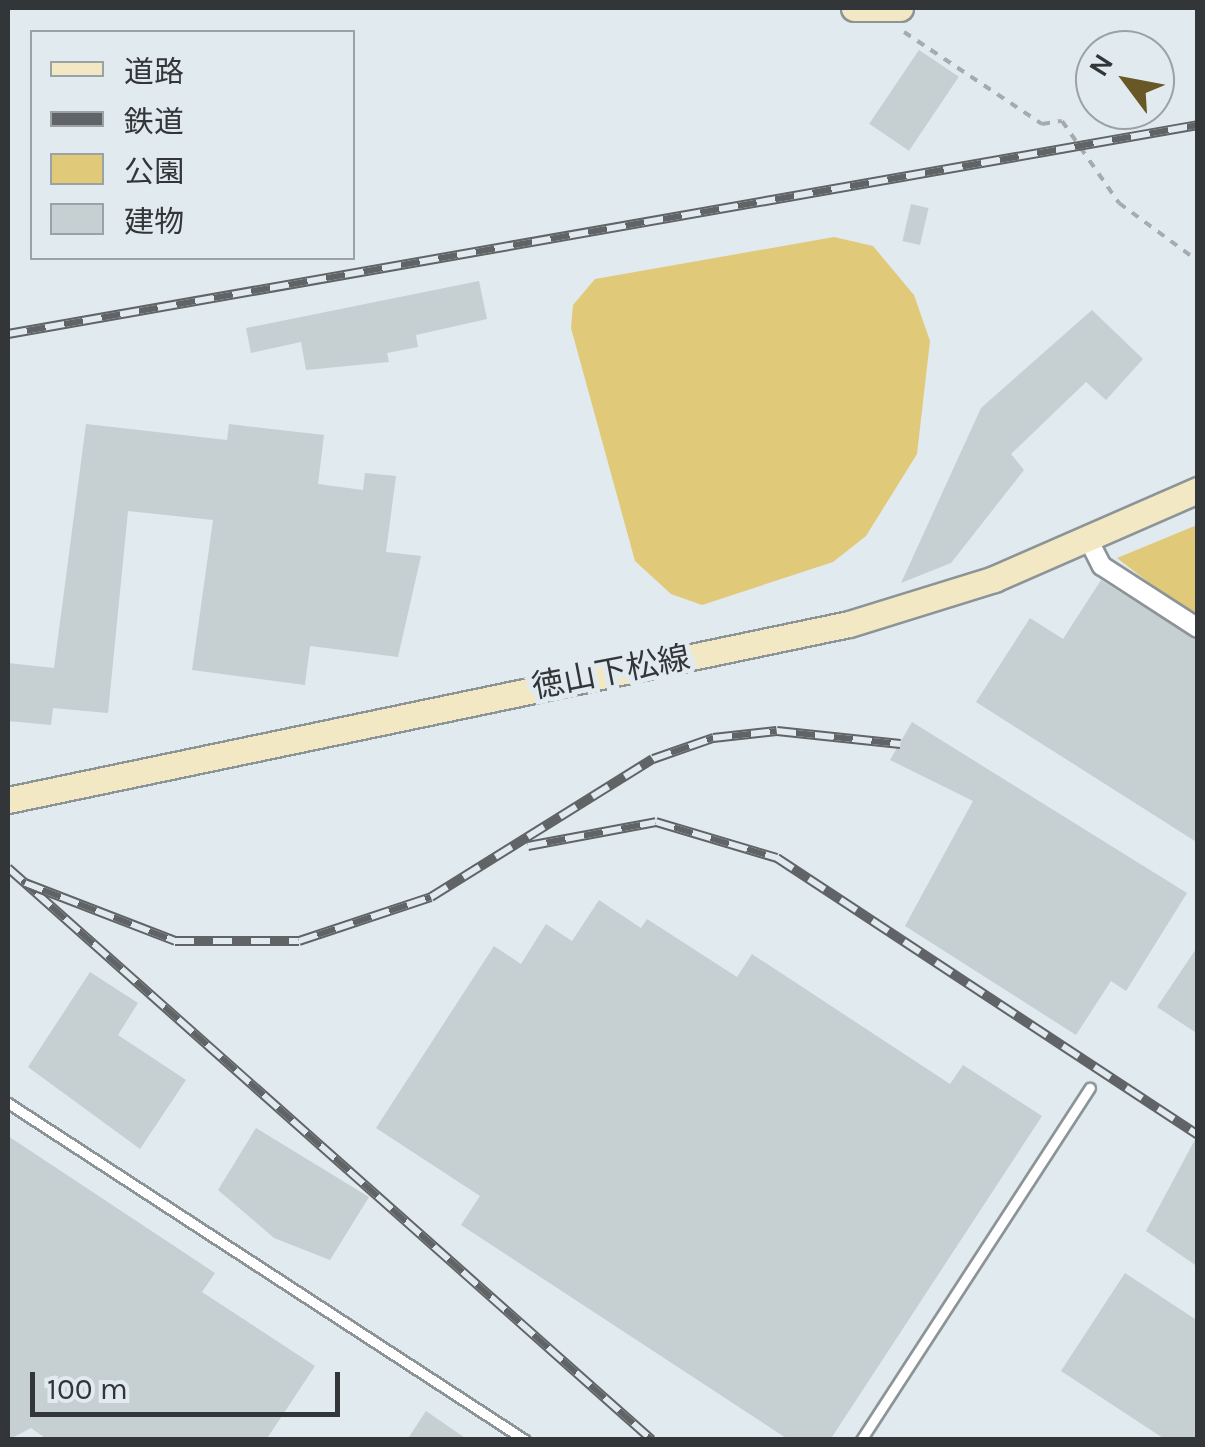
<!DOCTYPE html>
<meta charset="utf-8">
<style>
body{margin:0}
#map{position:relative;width:1205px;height:1447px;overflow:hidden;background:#e1eaee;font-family:Karla,"Noto Sans JP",sans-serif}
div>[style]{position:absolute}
.green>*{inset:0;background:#e1c97a}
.building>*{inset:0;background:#c6cfd2;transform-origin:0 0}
.path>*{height:4px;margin-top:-2px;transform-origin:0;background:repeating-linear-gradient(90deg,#a5acaf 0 8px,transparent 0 16px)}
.roads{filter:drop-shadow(2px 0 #8c9497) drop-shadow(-2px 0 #8c9497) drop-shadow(0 2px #8c9497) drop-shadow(0 -2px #8c9497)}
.lane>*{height:9px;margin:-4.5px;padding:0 4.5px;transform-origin:4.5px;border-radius:4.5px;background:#fff}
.street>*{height:18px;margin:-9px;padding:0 9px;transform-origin:9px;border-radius:9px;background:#fff}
.secondary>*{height:25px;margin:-12.5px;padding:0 12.5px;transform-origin:12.5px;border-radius:12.5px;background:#f3e8c4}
.rail>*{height:10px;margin-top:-5px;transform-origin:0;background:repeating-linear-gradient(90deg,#e1eaee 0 19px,#606467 0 38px);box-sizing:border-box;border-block:2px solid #606467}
span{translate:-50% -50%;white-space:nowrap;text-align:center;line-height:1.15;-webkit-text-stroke:10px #e1eaee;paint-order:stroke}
.street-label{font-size:32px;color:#333638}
.frame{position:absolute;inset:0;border:10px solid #333638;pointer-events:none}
.legend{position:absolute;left:30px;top:30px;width:325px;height:230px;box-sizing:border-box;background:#e1eaee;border:2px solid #9ba2a5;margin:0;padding:12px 18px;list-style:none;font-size:30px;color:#333638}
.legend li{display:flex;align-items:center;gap:20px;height:50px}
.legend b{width:50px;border:2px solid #9ba2a5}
.north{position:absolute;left:1075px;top:30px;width:100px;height:100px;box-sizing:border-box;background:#e1eaee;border:2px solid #9ba2a5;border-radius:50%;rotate:302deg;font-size:28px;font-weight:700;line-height:40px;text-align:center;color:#333638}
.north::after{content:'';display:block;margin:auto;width:35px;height:45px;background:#675825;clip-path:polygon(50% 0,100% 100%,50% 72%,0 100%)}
.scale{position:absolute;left:30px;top:1372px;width:310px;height:45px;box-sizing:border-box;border:5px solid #333638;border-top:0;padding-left:12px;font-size:30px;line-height:35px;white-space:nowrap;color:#333638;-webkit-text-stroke:8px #e1eaee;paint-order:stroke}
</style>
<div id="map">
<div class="green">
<i style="clip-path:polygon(834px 237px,873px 246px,914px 295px,930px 341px,917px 454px,866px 536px,833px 562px,702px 605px,671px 594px,635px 561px,571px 328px,573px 305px,595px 279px)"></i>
<i style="clip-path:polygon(1197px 525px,1197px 620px,1117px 558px)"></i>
</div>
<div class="building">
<i style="left:919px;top:50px;width:48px;height:89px;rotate:34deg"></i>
<i style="left:911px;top:204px;width:18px;height:38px;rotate:13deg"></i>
<i style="clip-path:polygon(479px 281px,487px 319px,416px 335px,418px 347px,387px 353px,389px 362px,306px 370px,301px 342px,251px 353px,246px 328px)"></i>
<i style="clip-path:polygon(1092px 310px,1143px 359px,1106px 400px,1086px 382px,1011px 454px,1024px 470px,951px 563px,901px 583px,981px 408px)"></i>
<i style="clip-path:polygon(86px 424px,227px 440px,229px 424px,324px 435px,318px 484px,363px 490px,365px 473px,396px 476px,386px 552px,421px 556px,398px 657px,310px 646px,305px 685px,192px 670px,213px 520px,128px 511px,108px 713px,53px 708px,51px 725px,8px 721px,8px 663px,54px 668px)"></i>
<i style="clip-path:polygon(1101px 580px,1198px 641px,1198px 843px,976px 702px,1030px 618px,1063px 639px)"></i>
<i style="clip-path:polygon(912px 722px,1187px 893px,1126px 991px,1111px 981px,1076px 1035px,905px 926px,973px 801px,890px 760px)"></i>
<i style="clip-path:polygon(599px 900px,641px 928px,647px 919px,737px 977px,752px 954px,950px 1084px,963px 1065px,1042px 1116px,830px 1440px,789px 1440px,461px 1225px,480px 1196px,376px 1128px,494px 946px,521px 964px,546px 924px,572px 941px)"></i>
<i style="clip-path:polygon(1198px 946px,1198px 1034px,1157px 1007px)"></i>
<i style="clip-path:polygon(90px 972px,138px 1003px,118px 1035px,186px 1080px,140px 1149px,28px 1067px)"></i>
<i style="clip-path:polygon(256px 1128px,369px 1197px,330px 1260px,274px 1238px,218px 1190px)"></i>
<i style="clip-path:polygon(1198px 1134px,1198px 1267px,1146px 1231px)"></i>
<i style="clip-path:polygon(8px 1136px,215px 1273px,202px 1292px,315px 1366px,266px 1440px,48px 1440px,31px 1428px,8px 1440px)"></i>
<i style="clip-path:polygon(1125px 1273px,1198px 1321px,1198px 1440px,1166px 1440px,1061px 1371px)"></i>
<i style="clip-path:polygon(426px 1411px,468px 1440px,407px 1440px)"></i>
</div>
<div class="path">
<i style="left:904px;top:32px;width:166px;rotate:33.7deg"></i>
<i style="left:1042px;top:124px;width:20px;rotate:-9deg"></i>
<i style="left:1062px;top:121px;width:100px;rotate:55.2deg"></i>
<i style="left:1119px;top:203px;width:98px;rotate:36.3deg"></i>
</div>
<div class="roads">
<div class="lane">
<i style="left:8px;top:1103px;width:617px;rotate:33.1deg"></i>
<i style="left:861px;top:1440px;width:420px;rotate:-57deg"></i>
</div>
<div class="street">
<i style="left:1089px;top:541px;width:28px;rotate:63deg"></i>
<i style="left:1102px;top:566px;width:114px;rotate:32.9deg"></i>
</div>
<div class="secondary">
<i style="left:854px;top:8px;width:46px"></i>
<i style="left:8px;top:800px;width:859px;rotate:-11.82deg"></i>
<i style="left:849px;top:624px;width:152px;rotate:-17.2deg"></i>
<i style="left:994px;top:579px;width:223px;rotate:-23.6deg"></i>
</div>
</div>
<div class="rail">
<i style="left:8px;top:334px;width:1208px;rotate:-9.96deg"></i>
<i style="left:528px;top:846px;width:130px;rotate:-10.6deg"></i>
<i style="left:656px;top:822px;width:126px;rotate:16.6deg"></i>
<i style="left:777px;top:858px;width:504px;rotate:33.34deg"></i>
<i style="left:8px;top:868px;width:861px;rotate:41.61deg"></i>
<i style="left:25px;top:883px;width:161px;rotate:21.1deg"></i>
<i style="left:175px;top:941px;width:124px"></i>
<i style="left:299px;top:941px;width:139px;rotate:-18.4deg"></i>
<i style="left:431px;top:897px;width:261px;rotate:-31.9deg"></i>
<i style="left:653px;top:759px;width:64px;rotate:-19.3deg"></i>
<i style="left:713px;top:738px;width:64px;rotate:-6.2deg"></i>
<i style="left:777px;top:731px;width:124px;rotate:6deg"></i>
</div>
<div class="street-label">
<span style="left:611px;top:673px;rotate:-11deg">徳山下松線</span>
</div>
<div class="frame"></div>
<ul class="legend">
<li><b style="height:12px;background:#f3e8c4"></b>道路</li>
<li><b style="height:12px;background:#606467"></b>鉄道</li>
<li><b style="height:28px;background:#e1c97a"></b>公園</li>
<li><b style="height:28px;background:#c6cfd2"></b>建物</li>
</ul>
<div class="north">N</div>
<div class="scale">100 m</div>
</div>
